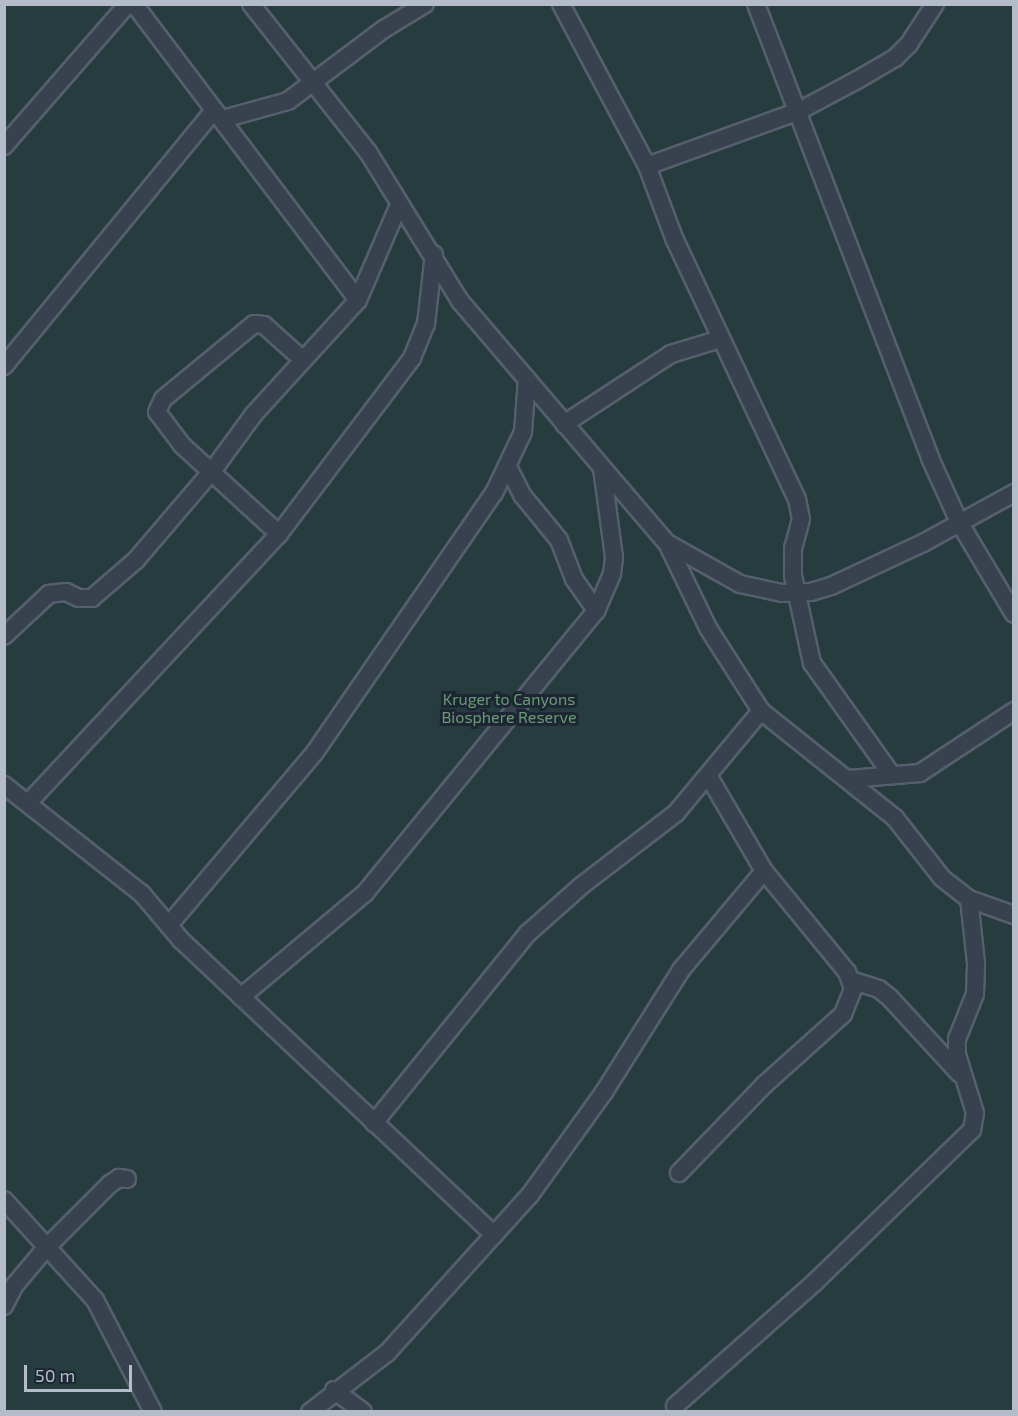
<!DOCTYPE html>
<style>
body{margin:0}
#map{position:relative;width:1018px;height:1416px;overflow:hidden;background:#242f3e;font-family:"Exo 2",sans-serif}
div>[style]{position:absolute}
.green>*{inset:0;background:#263c3f;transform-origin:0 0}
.roads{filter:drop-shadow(2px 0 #565f6c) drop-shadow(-2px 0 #565f6c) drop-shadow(0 2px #565f6c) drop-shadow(0 -2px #565f6c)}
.street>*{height:16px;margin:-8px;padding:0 8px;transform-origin:8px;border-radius:8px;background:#38414e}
span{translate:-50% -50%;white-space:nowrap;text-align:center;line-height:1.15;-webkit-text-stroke:6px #1d2633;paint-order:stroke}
.park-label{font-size:16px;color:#6b9a76}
.frame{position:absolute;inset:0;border:6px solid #b4bcc9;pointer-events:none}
.scale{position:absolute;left:24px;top:1365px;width:108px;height:27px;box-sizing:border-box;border:3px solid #b4bcc9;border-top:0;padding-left:8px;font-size:18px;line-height:21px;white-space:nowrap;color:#b4bcc9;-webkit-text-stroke:4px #1d2633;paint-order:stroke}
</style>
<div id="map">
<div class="green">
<i style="left:5px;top:5px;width:1008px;height:1406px"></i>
</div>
<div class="roads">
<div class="street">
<i style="left:134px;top:4px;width:371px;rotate:52.9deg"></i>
<i style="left:251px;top:4px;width:189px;rotate:51.7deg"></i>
<i style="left:368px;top:152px;width:175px;rotate:58.3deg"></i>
<i style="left:460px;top:301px;width:318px;rotate:49.5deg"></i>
<i style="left:667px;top:543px;width:94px;rotate:64.2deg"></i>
<i style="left:708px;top:628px;width:98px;rotate:57.4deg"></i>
<i style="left:761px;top:711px;width:171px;rotate:38.6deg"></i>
<i style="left:895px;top:818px;width:76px;rotate:51.9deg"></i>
<i style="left:942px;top:878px;width:34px;rotate:38deg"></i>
<i style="left:969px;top:899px;width:48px;rotate:19.6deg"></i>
<i style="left:561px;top:4px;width:183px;rotate:62deg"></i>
<i style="left:647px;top:166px;width:77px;rotate:69.4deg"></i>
<i style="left:674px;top:238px;width:289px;rotate:64.8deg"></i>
<i style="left:797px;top:499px;width:20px;rotate:79deg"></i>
<i style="left:801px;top:519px;width:30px;rotate:105deg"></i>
<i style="left:793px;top:548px;width:28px;rotate:90deg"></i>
<i style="left:793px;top:576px;width:89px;rotate:77.7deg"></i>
<i style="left:812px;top:663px;width:138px;rotate:54.5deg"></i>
<i style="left:756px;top:4px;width:486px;rotate:69deg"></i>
<i style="left:930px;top:458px;width:70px;rotate:65.6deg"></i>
<i style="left:959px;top:522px;width:107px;rotate:59.1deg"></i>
<i style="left:223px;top:119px;width:67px;rotate:-15.5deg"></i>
<i style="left:288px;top:101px;width:120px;rotate:-36.9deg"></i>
<i style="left:384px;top:29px;width:48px;rotate:-31.4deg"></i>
<i style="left:4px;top:146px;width:189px;rotate:-48.9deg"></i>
<i style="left:647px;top:166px;width:162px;rotate:-19.9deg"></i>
<i style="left:799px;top:111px;width:66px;rotate:-28.1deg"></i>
<i style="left:857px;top:80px;width:44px;rotate:-30.1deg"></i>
<i style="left:895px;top:58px;width:20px;rotate:-45deg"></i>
<i style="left:909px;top:44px;width:48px;rotate:-57deg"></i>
<i style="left:4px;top:366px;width:331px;rotate:-50.6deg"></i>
<i style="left:564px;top:424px;width:128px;rotate:-33.2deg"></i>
<i style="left:671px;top:354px;width:51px;rotate:-17deg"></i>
<i style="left:508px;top:467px;width:33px;rotate:63deg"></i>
<i style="left:523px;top:496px;width:57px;rotate:50.7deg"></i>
<i style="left:559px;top:540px;width:42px;rotate:69deg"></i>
<i style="left:574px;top:579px;width:39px;rotate:55deg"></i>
<i style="left:279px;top:534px;width:132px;rotate:-137.5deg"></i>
<i style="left:182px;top:445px;width:41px;rotate:-127.1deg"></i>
<i style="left:157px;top:412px;width:14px;rotate:-65deg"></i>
<i style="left:163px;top:399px;width:118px;rotate:-39.5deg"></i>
<i style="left:254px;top:324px;width:10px;rotate:6deg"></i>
<i style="left:264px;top:325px;width:52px;rotate:41.9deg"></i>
<i style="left:667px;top:543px;width:84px;rotate:29.3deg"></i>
<i style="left:740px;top:584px;width:43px;rotate:12.1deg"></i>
<i style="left:782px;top:593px;width:29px;rotate:-2deg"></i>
<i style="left:811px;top:592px;width:21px;rotate:-17deg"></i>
<i style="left:831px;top:586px;width:102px;rotate:-25.1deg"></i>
<i style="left:923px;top:543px;width:104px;rotate:-28.8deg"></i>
<i style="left:4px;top:636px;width:62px;rotate:-43deg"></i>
<i style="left:49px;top:594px;width:17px;rotate:-7deg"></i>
<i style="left:66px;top:592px;width:14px;rotate:25deg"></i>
<i style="left:79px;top:598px;width:13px"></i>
<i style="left:92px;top:598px;width:58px;rotate:-40.8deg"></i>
<i style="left:136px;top:560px;width:118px;rotate:-49.5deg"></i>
<i style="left:213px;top:470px;width:69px;rotate:-53.8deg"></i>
<i style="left:254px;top:414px;width:154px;rotate:-47.6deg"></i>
<i style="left:358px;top:300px;width:103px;rotate:-66.7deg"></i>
<i style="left:849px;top:779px;width:71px;rotate:-4.8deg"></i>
<i style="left:920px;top:773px;width:113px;rotate:-33.4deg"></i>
<i style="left:4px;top:785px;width:176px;rotate:38.3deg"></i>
<i style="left:142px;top:894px;width:60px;rotate:49.7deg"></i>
<i style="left:181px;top:940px;width:430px;rotate:43.3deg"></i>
<i style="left:29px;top:802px;width:367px;rotate:-47deg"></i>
<i style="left:279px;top:534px;width:221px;rotate:-52.9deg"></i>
<i style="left:412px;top:358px;width:37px;rotate:-68deg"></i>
<i style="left:426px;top:324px;width:70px;rotate:-83.5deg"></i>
<i style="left:169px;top:925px;width:226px;rotate:-49.8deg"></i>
<i style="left:315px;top:752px;width:315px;rotate:-55.4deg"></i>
<i style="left:494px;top:493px;width:68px;rotate:-64.6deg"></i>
<i style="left:523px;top:432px;width:53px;rotate:-85.7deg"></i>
<i style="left:851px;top:980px;width:29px;rotate:18deg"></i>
<i style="left:879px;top:989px;width:14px;rotate:39deg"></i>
<i style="left:890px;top:998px;width:103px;rotate:47.4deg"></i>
<i style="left:241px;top:997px;width:162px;rotate:-40deg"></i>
<i style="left:365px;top:893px;width:365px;rotate:-50.7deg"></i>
<i style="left:596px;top:611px;width:40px;rotate:-66.6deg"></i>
<i style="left:612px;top:574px;width:17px;rotate:-83deg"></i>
<i style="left:614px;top:557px;width:90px;rotate:-97.7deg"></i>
<i style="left:374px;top:1123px;width:243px;rotate:-51deg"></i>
<i style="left:527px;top:934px;width:72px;rotate:-41.6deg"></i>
<i style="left:581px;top:886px;width:120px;rotate:-37.5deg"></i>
<i style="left:676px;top:813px;width:133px;rotate:-50.2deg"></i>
<i style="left:679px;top:1173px;width:122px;rotate:-46deg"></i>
<i style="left:764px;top:1085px;width:106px;rotate:-41.9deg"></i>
<i style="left:843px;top:1014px;width:27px;rotate:-68deg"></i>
<i style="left:853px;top:989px;width:18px;rotate:-109deg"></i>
<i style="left:847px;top:972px;width:131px;rotate:-129.4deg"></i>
<i style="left:764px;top:871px;width:109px;rotate:-120.3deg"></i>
<i style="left:4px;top:1200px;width:135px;rotate:47.7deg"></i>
<i style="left:95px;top:1300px;width:126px;rotate:62.6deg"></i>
<i style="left:4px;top:1306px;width:22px;rotate:-63deg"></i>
<i style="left:14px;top:1286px;width:50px;rotate:-49.9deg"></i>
<i style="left:46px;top:1248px;width:91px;rotate:-45deg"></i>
<i style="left:110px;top:1184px;width:11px;rotate:-34deg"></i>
<i style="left:119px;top:1178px;width:8px;rotate:7deg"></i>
<i style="left:334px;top:1390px;width:36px;rotate:37deg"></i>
<i style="left:675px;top:1406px;width:187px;rotate:-41.5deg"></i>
<i style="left:815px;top:1282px;width:219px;rotate:-44.1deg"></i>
<i style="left:972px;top:1130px;width:17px;rotate:-80deg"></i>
<i style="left:975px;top:1113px;width:61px;rotate:-107.2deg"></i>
<i style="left:957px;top:1055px;width:16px;rotate:-90deg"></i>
<i style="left:957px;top:1039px;width:48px;rotate:-68.2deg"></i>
<i style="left:975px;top:994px;width:31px;rotate:-88deg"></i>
<i style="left:976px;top:963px;width:64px;rotate:-96.2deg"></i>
<i style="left:310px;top:1412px;width:97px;rotate:-37.5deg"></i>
<i style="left:387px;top:1353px;width:213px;rotate:-47.9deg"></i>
<i style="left:530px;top:1195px;width:127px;rotate:-54.3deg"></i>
<i style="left:604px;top:1092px;width:144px;rotate:-57.7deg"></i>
<i style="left:681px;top:970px;width:129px;rotate:-50deg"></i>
</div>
</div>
<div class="park-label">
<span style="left:509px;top:708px">Kruger to Canyons<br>Biosphere Reserve</span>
</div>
<div class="frame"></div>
<div class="scale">50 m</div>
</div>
